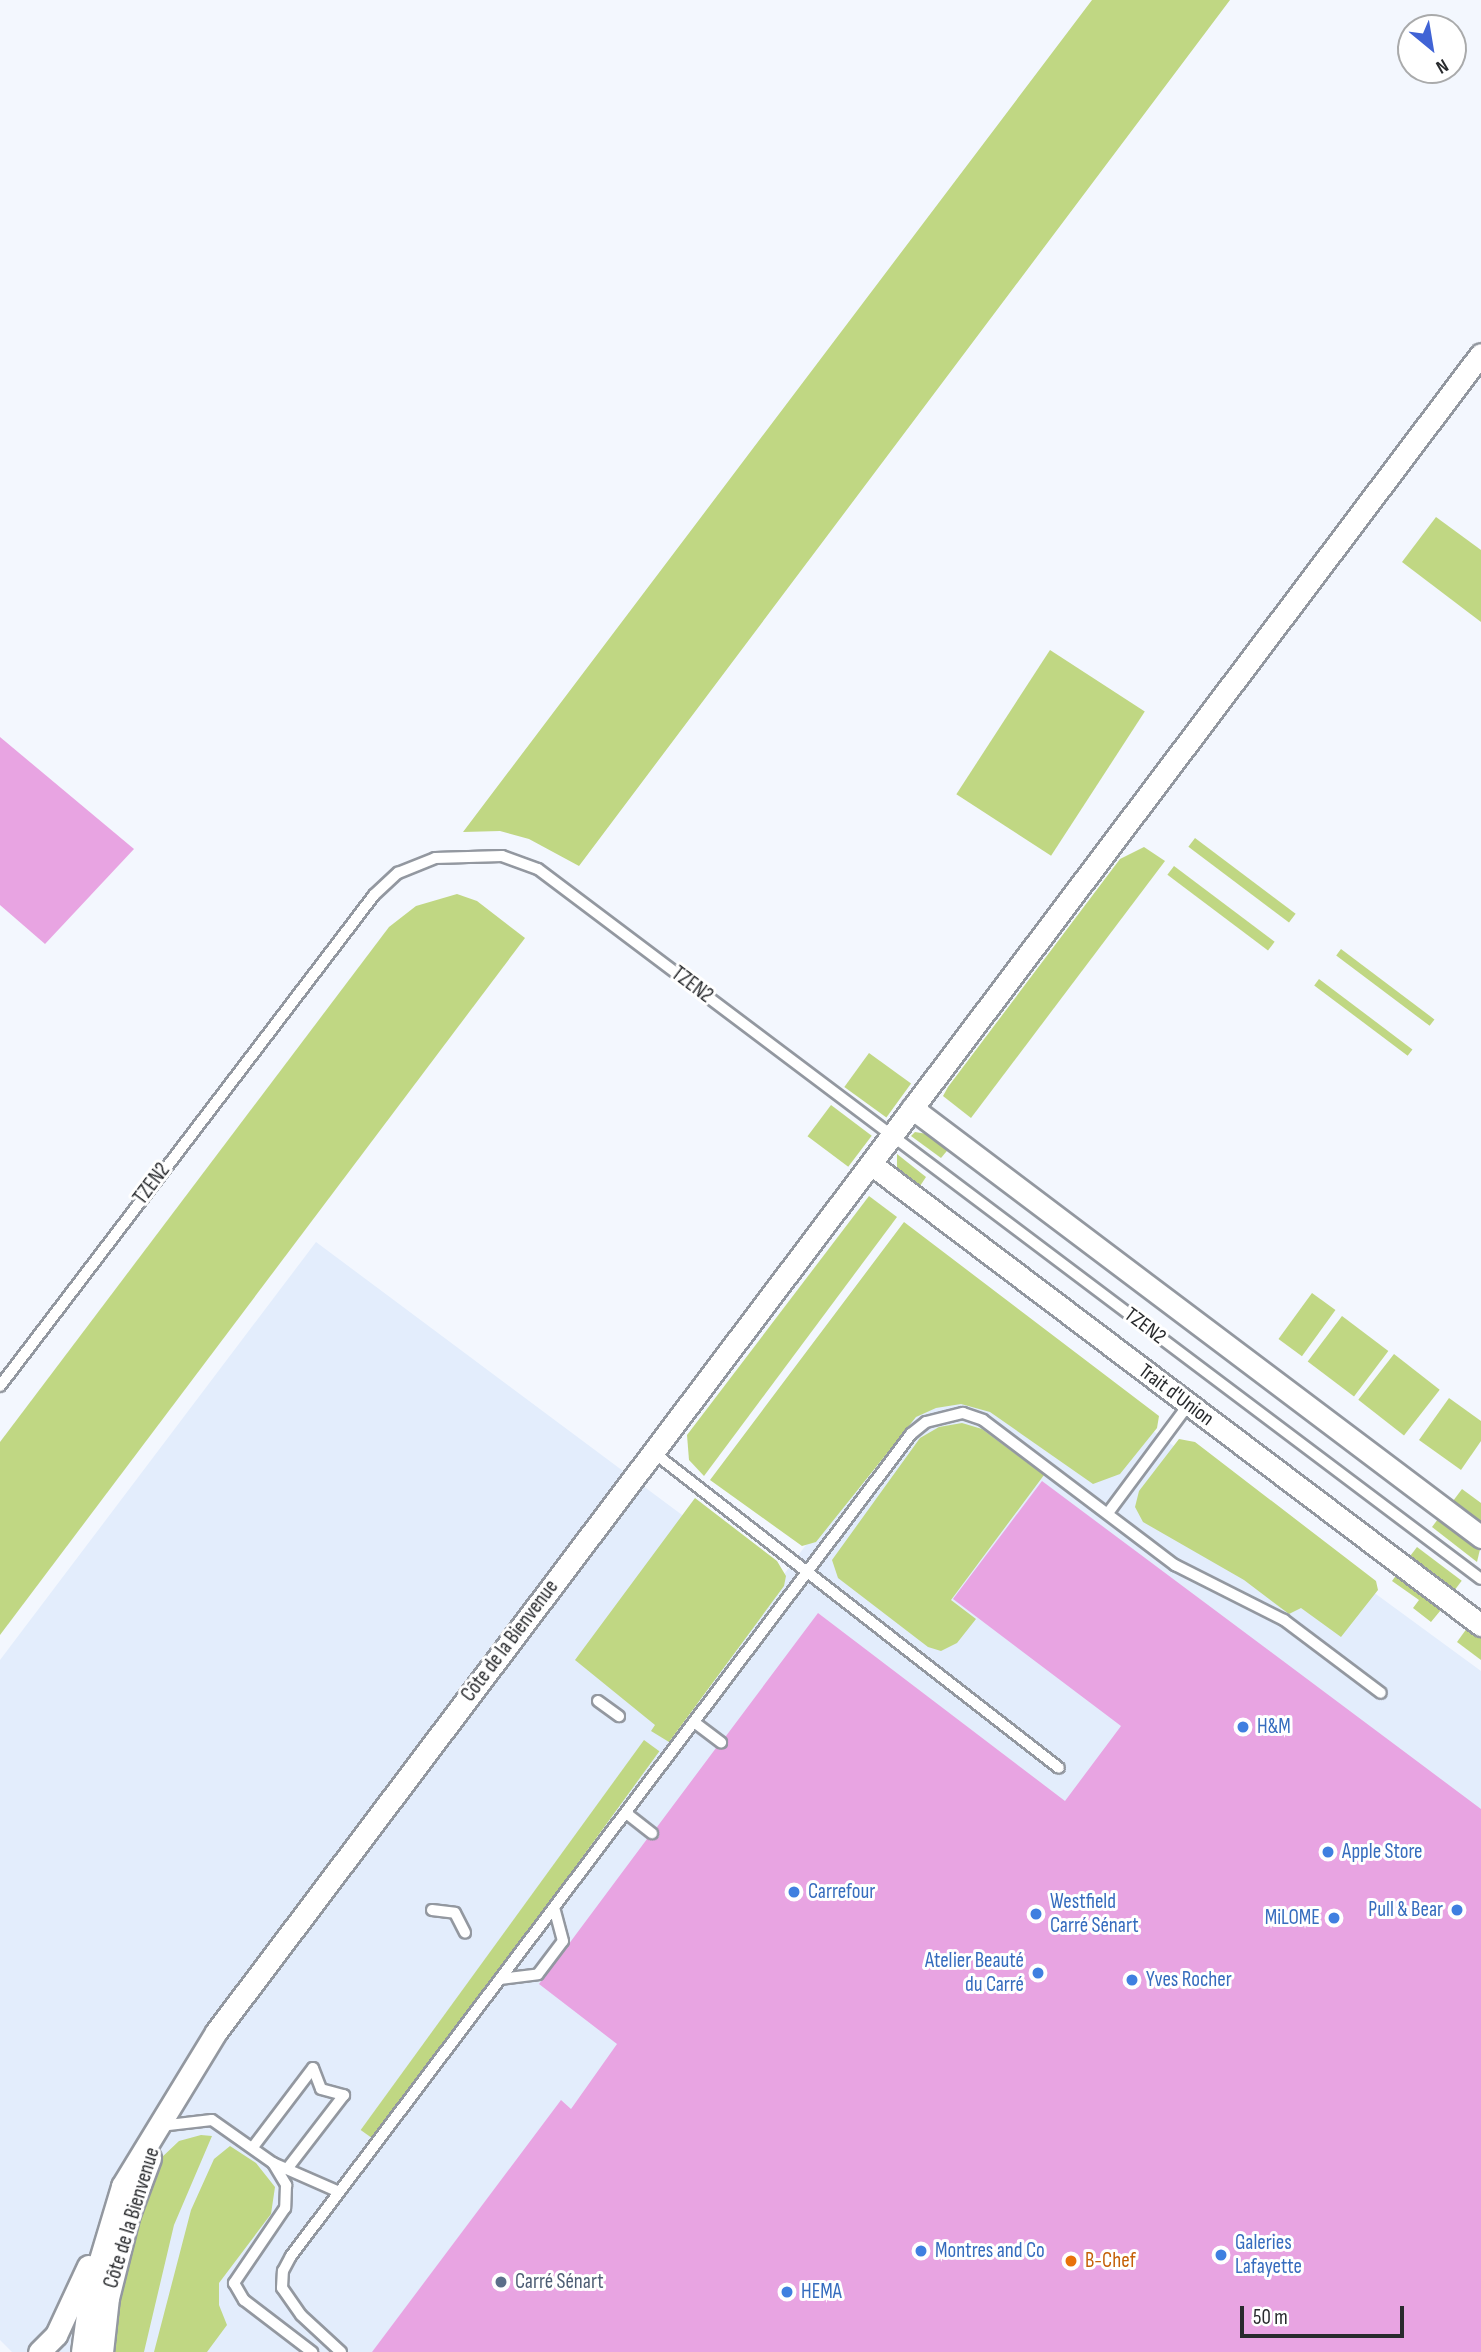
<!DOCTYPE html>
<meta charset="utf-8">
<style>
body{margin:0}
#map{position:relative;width:1481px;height:2352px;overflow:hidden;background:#f3f7fe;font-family:"Sofia Sans Condensed",sans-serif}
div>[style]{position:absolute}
.built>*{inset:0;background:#e3edfc}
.green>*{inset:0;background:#c0d783;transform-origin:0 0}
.building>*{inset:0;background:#e8a4e2}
.roads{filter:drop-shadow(2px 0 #9398a0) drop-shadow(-2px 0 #9398a0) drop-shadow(0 2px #9398a0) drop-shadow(0 -2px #9398a0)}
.lane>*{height:10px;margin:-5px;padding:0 5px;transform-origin:5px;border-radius:5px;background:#fff}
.street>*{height:21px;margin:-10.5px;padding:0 10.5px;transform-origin:10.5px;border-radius:10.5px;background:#fff}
.dots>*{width:19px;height:19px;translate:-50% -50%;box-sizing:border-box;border:4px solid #fff;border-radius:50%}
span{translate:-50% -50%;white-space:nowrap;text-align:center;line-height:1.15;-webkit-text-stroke:6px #fff;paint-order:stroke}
.street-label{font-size:21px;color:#282a2d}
.shop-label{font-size:21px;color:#366cbe}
.left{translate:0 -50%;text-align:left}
.right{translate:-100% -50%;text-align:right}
.food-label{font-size:21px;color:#c56008}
.service-label{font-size:21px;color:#4e5e75}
.north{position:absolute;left:1397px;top:14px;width:70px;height:70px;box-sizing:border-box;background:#fff;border:2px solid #a9aaab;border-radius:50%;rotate:150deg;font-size:19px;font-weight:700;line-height:28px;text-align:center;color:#282a2d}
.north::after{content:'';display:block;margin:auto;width:24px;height:32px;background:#4063d5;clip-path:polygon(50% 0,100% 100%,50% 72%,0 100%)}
.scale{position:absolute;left:1240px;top:2306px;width:164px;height:32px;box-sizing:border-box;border:4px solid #282a2d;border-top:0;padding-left:9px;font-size:21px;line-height:24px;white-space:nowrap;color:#282a2d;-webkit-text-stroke:5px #fff;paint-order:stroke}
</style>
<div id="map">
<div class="built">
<i style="clip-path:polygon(316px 1242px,776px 1585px,984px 1307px,1481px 1671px,1481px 2352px,12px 2352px,0 2340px,0 1660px)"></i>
</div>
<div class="green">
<i style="clip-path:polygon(1092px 0,1230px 0,579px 866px,529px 839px,500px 831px,463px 832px)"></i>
<i style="clip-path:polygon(1436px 517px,1481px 550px,1481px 622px,1402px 562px)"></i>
<i style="left:1050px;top:650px;width:113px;height:172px;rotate:33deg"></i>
<i style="left:1195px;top:838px;width:126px;height:11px;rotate:37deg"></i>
<i style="clip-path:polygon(1144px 847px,1165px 861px,971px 1118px,943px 1096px,948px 1087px,1120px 859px)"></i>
<i style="left:1174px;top:866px;width:126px;height:11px;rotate:37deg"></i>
<i style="clip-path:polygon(457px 894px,477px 901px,525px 938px,0 1635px,0 1442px,389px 927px,416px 906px)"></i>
<i style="left:1341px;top:949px;width:117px;height:8px;rotate:37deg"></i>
<i style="left:1319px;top:979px;width:117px;height:8px;rotate:37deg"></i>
<i style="left:869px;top:1053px;width:52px;height:42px;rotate:36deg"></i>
<i style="left:831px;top:1105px;width:51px;height:39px;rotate:37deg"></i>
<i style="clip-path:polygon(915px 1132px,927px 1134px,951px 1146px,941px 1158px,911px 1136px)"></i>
<i style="clip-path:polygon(897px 1154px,926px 1177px,918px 1189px,897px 1167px)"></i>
<i style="clip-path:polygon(869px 1196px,897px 1217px,704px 1476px,689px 1460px,687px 1435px)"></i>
<i style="clip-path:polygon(904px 1222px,1159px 1416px,1157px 1428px,1120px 1474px,1093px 1484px,990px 1412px,961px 1404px,936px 1408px,916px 1417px,816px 1542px,802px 1546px,710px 1480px)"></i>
<i style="left:1312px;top:1293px;width:29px;height:57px;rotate:36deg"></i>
<i style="left:1342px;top:1316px;width:58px;height:57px;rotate:37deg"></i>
<i style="left:1394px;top:1354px;width:58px;height:58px;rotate:38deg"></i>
<i style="clip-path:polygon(1449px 1398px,1481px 1421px,1481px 1441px,1461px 1470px,1419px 1440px)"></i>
<i style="clip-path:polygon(962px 1423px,982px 1429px,1044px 1475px,951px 1600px,976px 1619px,957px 1643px,941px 1651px,928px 1647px,838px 1578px,832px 1560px,920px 1438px,939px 1427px)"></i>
<i style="clip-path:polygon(1179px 1439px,1195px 1442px,1376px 1581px,1378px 1590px,1341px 1637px,1301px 1608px,1289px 1614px,1244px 1580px,1143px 1522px,1135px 1507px,1139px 1491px)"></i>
<i style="clip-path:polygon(1462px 1489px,1481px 1503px,1481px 1528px,1450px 1505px)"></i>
<i style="clip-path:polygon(695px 1498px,777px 1561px,786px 1576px,784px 1586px,669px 1742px,651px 1731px,655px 1725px,575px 1660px)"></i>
<i style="clip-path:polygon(1441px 1515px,1481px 1545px,1477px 1562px,1432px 1527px)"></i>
<i style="left:1417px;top:1547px;width:56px;height:16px;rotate:37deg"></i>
<i style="clip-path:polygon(1400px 1570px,1445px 1605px,1431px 1622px,1413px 1608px,1419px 1600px,1392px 1581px)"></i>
<i style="clip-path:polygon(1470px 1624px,1481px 1632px,1481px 1660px,1457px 1642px)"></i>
<i style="left:644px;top:1740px;width:19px;height:482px;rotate:36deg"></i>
<i style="clip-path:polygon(201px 2135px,212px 2136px,174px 2225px,144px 2352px,110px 2352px,129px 2242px,159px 2160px,179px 2141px)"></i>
<i style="clip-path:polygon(230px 2146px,256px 2163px,275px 2187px,271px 2214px,219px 2283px,219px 2305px,227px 2325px,207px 2352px,154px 2352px,191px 2210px,214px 2159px)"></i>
</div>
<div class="building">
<i style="clip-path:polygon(0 737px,134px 849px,45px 944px,0 905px)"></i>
<i style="clip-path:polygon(1042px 1481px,1481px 1809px,1481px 2352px,372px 2352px,561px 2100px,571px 2109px,617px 2044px,539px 1984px,647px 1839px,659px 1837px,657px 1827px,716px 1748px,727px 1747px,726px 1736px,818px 1613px,1065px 1801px,1121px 1726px,953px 1599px)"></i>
</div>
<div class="roads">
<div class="lane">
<i style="left:0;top:1386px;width:617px;rotate:-52.7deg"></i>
<i style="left:374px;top:895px;width:33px;rotate:-43deg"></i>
<i style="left:398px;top:873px;width:40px;rotate:-22deg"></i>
<i style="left:435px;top:858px;width:67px;rotate:-1.7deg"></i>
<i style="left:502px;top:856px;width:38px;rotate:20deg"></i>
<i style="left:538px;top:869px;width:1180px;rotate:36.98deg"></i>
<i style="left:653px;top:1452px;width:514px;rotate:37.89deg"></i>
<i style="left:1108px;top:1513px;width:136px;rotate:-53.4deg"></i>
<i style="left:598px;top:1701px;width:26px;rotate:36deg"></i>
<i style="left:694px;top:1722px;width:34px;rotate:37deg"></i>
<i style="left:626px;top:1813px;width:33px;rotate:38deg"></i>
<i style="left:432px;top:1910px;width:23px;rotate:7deg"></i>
<i style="left:455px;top:1913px;width:22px;rotate:63deg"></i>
<i style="left:500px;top:1979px;width:38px;rotate:-7deg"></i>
<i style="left:538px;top:1974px;width:41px;rotate:-52.9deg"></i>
<i style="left:563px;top:1941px;width:34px;rotate:-105deg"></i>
<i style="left:313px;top:2068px;width:22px;rotate:69deg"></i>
<i style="left:321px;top:2089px;width:24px;rotate:15deg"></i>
<i style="left:160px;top:2126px;width:52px;rotate:-6.6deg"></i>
<i style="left:212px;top:2120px;width:75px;rotate:35.2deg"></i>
<i style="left:273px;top:2163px;width:72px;rotate:23.7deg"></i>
<i style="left:253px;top:2147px;width:99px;rotate:-52.8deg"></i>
<i style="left:273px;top:2163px;width:26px;rotate:59deg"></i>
<i style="left:286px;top:2185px;width:23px;rotate:92deg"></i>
<i style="left:285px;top:2208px;width:91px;rotate:124.2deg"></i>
<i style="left:234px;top:2283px;width:20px;rotate:60deg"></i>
<i style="left:244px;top:2300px;width:86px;rotate:37.4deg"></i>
<i style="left:287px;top:2169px;width:93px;rotate:-52.4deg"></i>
<i style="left:341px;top:2352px;width:54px;rotate:-137.2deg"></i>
<i style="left:301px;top:2315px;width:33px;rotate:-125deg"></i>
<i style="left:282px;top:2288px;width:17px;rotate:-87deg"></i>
<i style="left:283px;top:2271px;width:17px;rotate:-62deg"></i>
<i style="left:291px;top:2256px;width:1030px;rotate:-52.97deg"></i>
<i style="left:911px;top:1434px;width:19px;rotate:-39deg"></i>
<i style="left:926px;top:1422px;width:38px;rotate:-14deg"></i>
<i style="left:963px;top:1413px;width:21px;rotate:19deg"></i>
<i style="left:983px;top:1420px;width:241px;rotate:37.1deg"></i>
<i style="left:1175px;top:1565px;width:122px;rotate:26.8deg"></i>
<i style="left:1284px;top:1620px;width:121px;rotate:37deg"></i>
</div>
<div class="street">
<i style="left:912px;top:1108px;width:713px;rotate:37.01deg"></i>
<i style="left:871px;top:1164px;width:765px;rotate:37.08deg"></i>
<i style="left:39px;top:2352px;width:24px;rotate:-45deg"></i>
<i style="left:56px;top:2335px;width:76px;rotate:-65.1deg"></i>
<i style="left:82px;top:2352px;width:60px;rotate:-82.3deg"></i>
<i style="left:90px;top:2293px;width:112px;rotate:-73.3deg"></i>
<i style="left:122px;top:2186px;width:180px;rotate:-58.6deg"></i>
<i style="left:216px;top:2032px;width:2101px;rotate:-52.99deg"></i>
<i style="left:102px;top:2352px;width:54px;rotate:-83.7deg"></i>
<i style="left:108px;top:2298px;width:87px;rotate:-76deg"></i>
<i style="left:129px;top:2214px;width:60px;rotate:-69.4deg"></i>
</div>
</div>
<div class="dots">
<i style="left:1243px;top:1727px;background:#3f7fe0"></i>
<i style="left:1328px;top:1852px;background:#3f7fe0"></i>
<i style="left:794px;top:1892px;background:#3f7fe0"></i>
<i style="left:1457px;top:1910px;background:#3f7fe0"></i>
<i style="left:1036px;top:1914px;background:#3f7fe0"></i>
<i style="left:1334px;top:1918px;background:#3f7fe0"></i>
<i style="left:1038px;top:1973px;background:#3f7fe0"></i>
<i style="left:1132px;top:1980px;background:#3f7fe0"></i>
<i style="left:921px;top:2251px;background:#3f7fe0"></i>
<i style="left:1221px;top:2255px;background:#3f7fe0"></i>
<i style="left:1071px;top:2261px;background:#e8710a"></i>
<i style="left:501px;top:2282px;background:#5c6f8a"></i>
<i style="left:787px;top:2292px;background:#3f7fe0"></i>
</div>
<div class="street-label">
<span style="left:692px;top:985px;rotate:37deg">TZEN2</span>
<span style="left:152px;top:1184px;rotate:-53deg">TZEN2</span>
<span style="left:1145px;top:1326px;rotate:37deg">TZEN2</span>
<span style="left:1176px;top:1395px;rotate:37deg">Trait d'Union</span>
<span style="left:510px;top:1641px;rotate:-53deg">Côte de la Bienvenue</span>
<span style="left:132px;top:2218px;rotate:-73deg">Côte de la Bienvenue</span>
</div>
<div class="shop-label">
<span class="left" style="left:1257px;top:1727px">H&amp;M</span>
<span class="left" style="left:1342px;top:1852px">Apple Store</span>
<span class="left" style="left:808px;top:1892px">Carrefour</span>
<span class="left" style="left:1050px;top:1914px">Westfield<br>Carré Sénart</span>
<span class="right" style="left:1443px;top:1910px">Pull &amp; Bear</span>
<span class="right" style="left:1320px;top:1918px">MiLOME</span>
<span class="right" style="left:1024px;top:1973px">Atelier Beauté<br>du Carré</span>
<span class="left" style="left:1146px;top:1980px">Yves Rocher</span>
<span class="left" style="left:1235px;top:2255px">Galeries<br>Lafayette</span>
<span class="left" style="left:935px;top:2251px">Montres and Co</span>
<span class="left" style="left:801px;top:2292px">HEMA</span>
</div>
<div class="food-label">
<span class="left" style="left:1085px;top:2261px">B-Chef</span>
</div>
<div class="service-label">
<span class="left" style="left:515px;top:2282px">Carré Sénart</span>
</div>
<div class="north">N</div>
<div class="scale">50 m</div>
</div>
